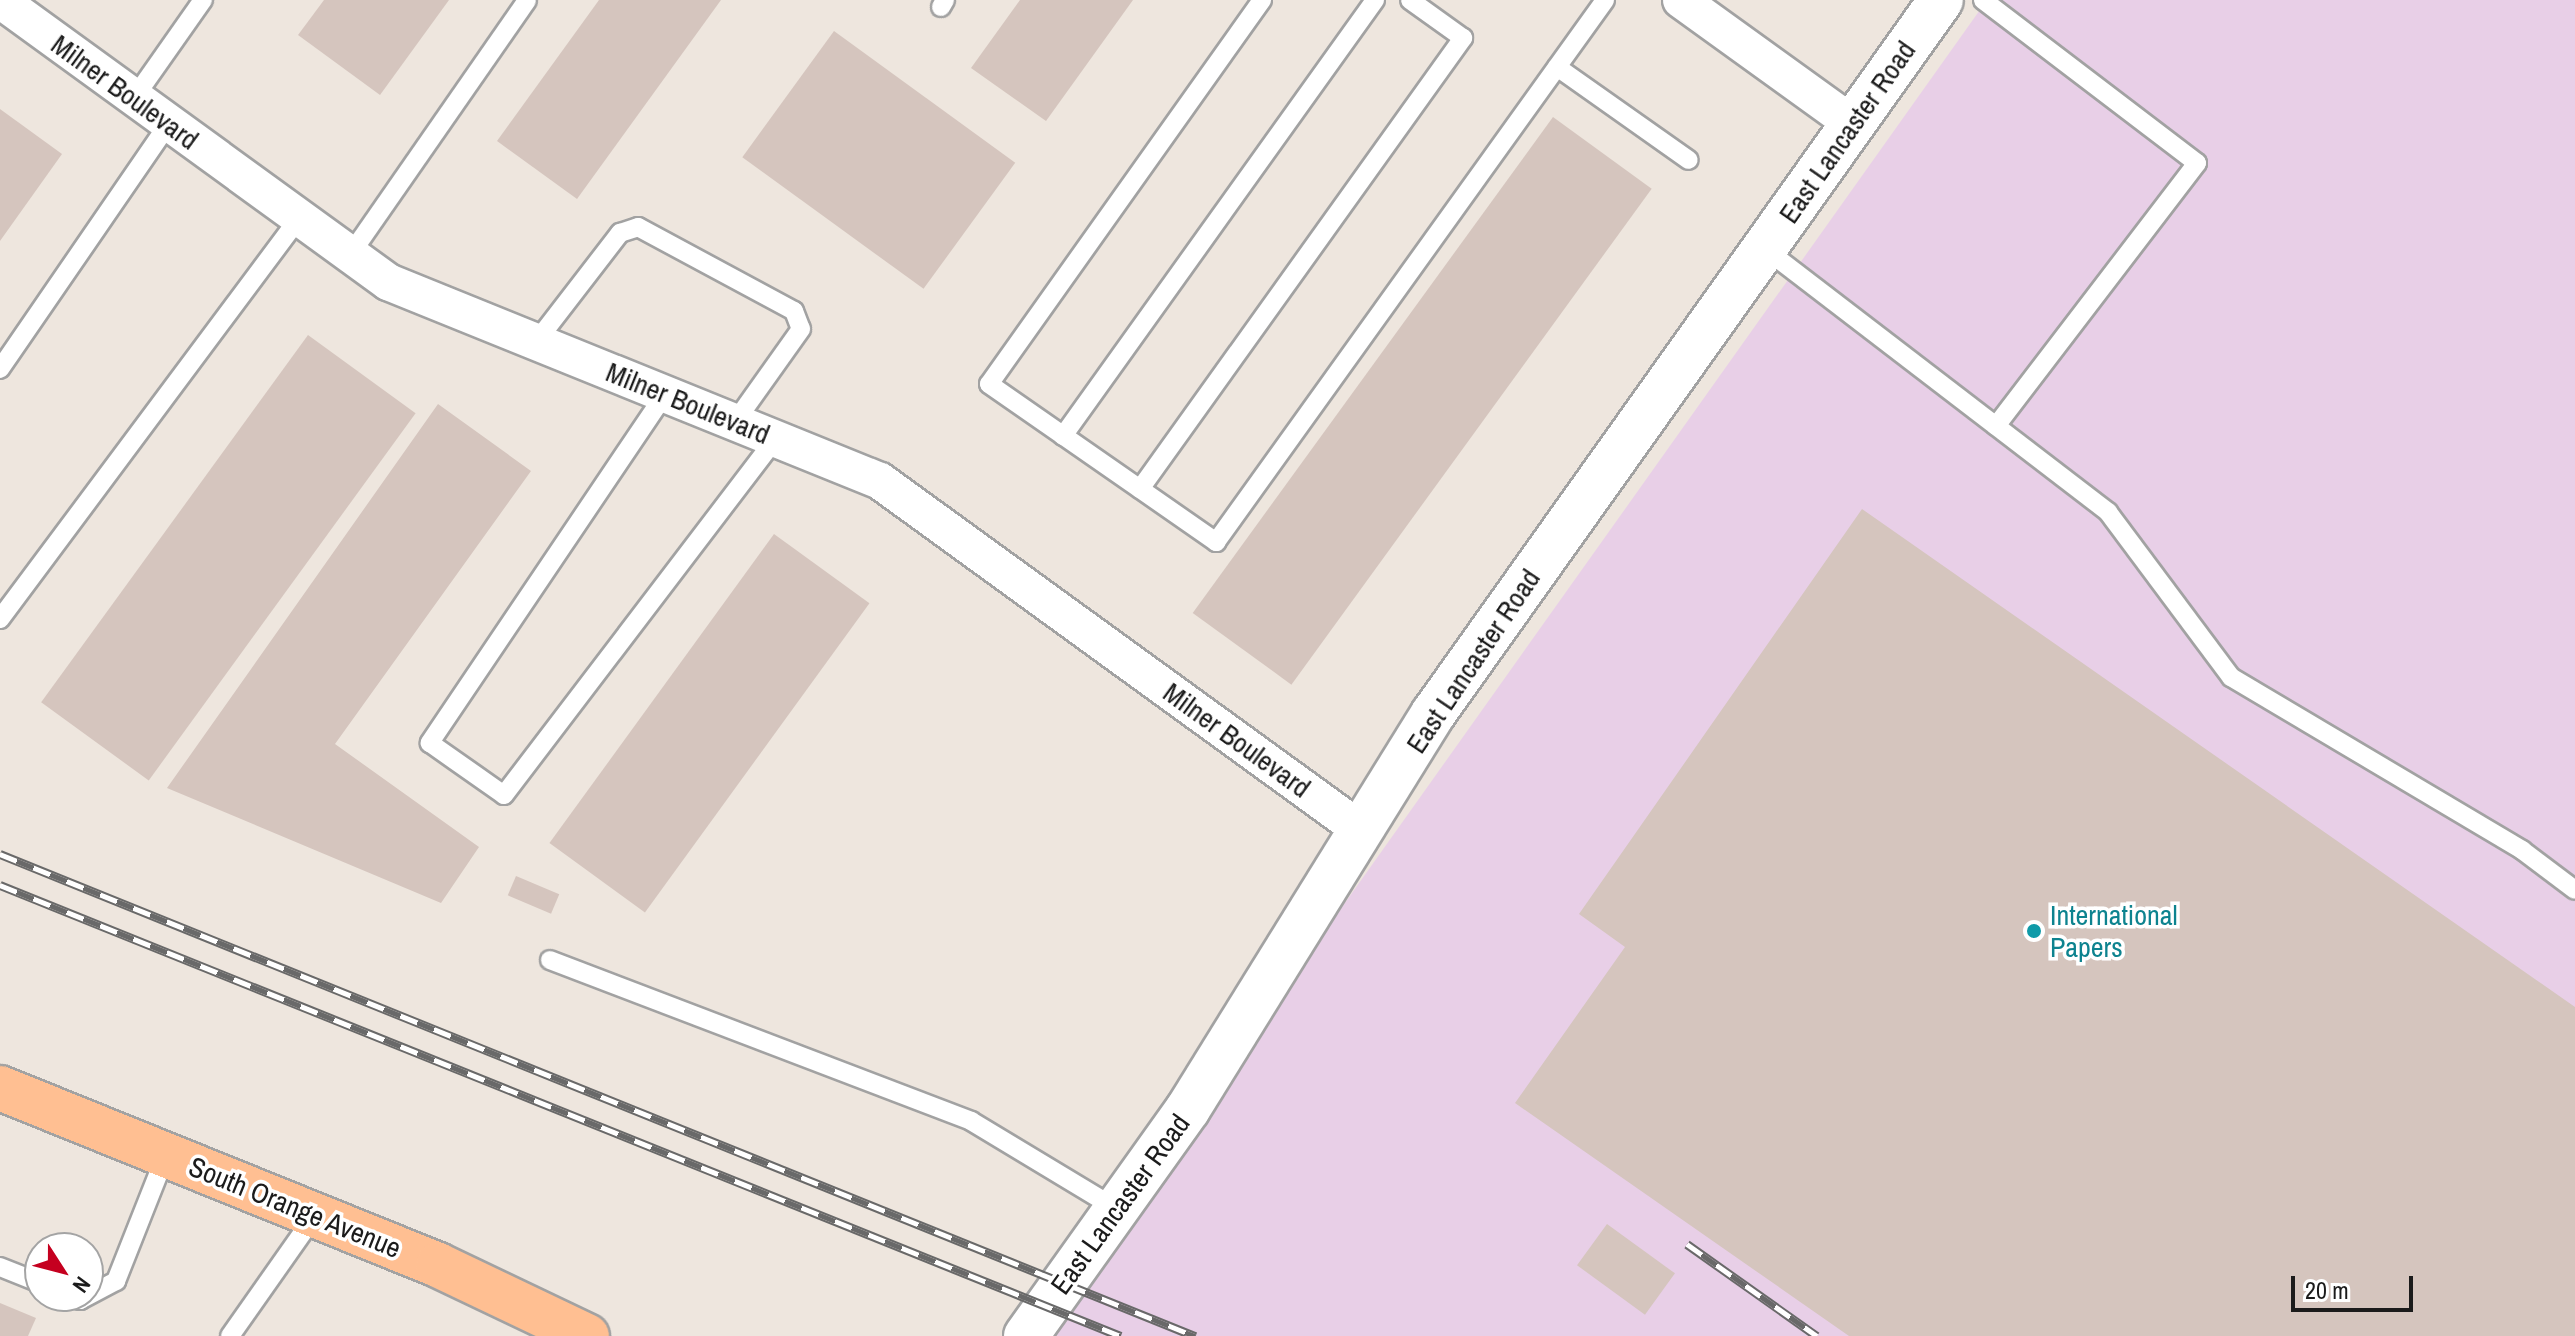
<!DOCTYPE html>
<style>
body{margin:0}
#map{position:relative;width:2575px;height:1336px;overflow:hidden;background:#eee6de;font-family:"Archivo Narrow",sans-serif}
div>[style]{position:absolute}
.industrial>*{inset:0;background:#e8cfe7}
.building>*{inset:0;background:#d5c5be;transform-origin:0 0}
.roads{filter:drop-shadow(2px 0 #a2a2a2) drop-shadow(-2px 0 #a2a2a2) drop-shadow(0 2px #a2a2a2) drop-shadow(0 -2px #a2a2a2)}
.service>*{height:18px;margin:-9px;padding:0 9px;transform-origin:9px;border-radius:9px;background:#fff}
.minor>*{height:36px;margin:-18px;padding:0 18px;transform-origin:18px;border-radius:18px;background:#fff}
.tertiary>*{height:44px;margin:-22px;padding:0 22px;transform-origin:22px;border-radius:22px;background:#fff}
.primary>*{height:44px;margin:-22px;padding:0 22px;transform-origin:22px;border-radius:22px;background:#ffbf92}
.rail>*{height:9px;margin-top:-4.5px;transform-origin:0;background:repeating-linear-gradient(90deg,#fff 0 18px,#696969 0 36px);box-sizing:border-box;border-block:2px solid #696969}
.dots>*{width:22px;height:22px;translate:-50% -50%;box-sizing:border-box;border:4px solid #fff;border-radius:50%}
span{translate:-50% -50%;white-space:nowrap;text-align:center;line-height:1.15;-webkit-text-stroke:7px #fff;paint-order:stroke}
.street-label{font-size:28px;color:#1b1b1b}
.culture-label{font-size:28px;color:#0d838f}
.left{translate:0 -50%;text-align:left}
.north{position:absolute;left:24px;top:1232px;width:80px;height:80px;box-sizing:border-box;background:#fff;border:2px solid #a4a4a4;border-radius:50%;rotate:126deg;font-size:22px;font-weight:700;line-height:32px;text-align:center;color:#1b1b1b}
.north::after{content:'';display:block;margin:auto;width:28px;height:36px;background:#c5001f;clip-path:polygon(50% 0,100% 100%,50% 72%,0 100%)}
.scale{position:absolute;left:2291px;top:1276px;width:122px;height:36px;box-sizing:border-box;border:4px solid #1b1b1b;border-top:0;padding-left:10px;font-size:24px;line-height:28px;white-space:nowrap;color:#1b1b1b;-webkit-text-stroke:6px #fff;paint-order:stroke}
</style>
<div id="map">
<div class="industrial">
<i style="clip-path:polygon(1987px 0,2575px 0,2575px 1336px,1037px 1336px)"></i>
</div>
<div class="building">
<i style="clip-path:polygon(324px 0,449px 0,380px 95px,298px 35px)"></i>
<i style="clip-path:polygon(599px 0,721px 0,577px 199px,497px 141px)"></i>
<i style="clip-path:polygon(1020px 0,1133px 0,1046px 121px,971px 68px)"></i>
<i style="left:834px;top:31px;width:224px;height:156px;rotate:36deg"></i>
<i style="clip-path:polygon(0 109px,62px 154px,0 241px)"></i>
<i style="left:1553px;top:117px;width:122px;height:613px;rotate:36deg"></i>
<i style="left:308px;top:335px;width:133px;height:454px;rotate:36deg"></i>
<i style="clip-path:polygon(438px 404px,531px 471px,335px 744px,479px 847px,441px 903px,167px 788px)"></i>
<i style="clip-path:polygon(1862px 509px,2575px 1007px,2575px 1336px,1849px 1336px,1515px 1103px,1625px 947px,1579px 914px)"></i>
<i style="left:774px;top:534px;width:118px;height:382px;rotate:36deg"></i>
<i style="left:516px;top:876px;width:47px;height:21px;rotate:23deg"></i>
<i style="left:1607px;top:1224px;width:84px;height:51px;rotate:36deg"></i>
<i style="clip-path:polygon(0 1303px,36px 1318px,28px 1336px,0 1336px)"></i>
</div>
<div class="roads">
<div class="service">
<i style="left:1262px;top:0;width:471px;rotate:125.4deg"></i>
<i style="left:989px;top:384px;width:277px;rotate:34.8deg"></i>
<i style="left:1216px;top:542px;width:667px;rotate:-54.33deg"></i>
<i style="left:1983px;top:0;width:269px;rotate:37.3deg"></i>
<i style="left:2197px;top:163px;width:331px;rotate:127.4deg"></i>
<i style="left:941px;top:7px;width:8px;rotate:-60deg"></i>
<i style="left:1557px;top:67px;width:161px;rotate:35.2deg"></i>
<i style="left:134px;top:98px;width:120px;rotate:-54.9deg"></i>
<i style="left:1764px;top:248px;width:434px;rotate:37.5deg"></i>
<i style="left:2108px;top:512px;width:206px;rotate:53.3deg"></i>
<i style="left:2231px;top:677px;width:339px;rotate:30.7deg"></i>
<i style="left:2522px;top:850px;width:66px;rotate:37deg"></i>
<i style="left:350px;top:255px;width:310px;rotate:-55.2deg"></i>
<i style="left:536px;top:342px;width:138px;rotate:-52.4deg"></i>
<i style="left:620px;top:233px;width:19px;rotate:-18deg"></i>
<i style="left:638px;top:227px;width:177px;rotate:28.3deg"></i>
<i style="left:794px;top:311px;width:19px;rotate:69deg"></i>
<i style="left:801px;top:329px;width:114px;rotate:125.4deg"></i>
<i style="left:0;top:369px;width:298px;rotate:-55.5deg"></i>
<i style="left:665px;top:394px;width:421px;rotate:124deg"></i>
<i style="left:430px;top:743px;width:90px;rotate:35.1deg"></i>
<i style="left:504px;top:795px;width:447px;rotate:-52.7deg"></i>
<i style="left:1063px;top:436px;width:536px;rotate:-54.41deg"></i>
<i style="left:1140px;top:489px;width:555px;rotate:-54.39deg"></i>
<i style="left:1463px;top:38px;width:65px;rotate:-144.4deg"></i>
<i style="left:0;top:619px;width:500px;rotate:-53.29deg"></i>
<i style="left:550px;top:960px;width:451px;rotate:20.9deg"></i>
<i style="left:971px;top:1121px;width:170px;rotate:31.1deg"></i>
<i style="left:0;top:1267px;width:43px;rotate:21.8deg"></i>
<i style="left:71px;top:1296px;width:10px;rotate:24deg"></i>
<i style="left:80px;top:1300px;width:41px;rotate:-27.8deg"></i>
<i style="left:116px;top:1281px;width:136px;rotate:-68.4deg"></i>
<i style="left:230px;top:1336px;width:148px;rotate:-54.9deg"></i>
</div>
<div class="minor">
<i style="left:0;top:0;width:480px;rotate:36deg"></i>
<i style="left:388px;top:282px;width:531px;rotate:22.02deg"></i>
<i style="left:880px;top:481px;width:596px;rotate:35.98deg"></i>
<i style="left:1681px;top:0;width:212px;rotate:35.8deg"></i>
</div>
<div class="tertiary">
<i style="left:1026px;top:1336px;width:279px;rotate:-54.5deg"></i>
<i style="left:1188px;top:1109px;width:465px;rotate:-58.2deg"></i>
<i style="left:1433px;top:714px;width:876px;rotate:-54.57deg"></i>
</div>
<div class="primary">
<i style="left:0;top:1088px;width:472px;rotate:22deg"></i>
<i style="left:438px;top:1265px;width:165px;rotate:25.5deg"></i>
</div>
</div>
<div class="rail">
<i style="left:0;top:854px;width:1289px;rotate:21.97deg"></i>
<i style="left:0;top:885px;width:1208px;rotate:21.92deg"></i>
<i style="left:1687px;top:1244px;width:159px;rotate:35.3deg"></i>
</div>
<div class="dots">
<i style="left:2034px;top:931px;background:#0f9aa8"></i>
</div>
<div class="street-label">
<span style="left:125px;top:92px;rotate:36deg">Milner Boulevard</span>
<span style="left:1847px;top:132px;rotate:-55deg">East Lancaster Road</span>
<span style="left:688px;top:403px;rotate:22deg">Milner Boulevard</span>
<span style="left:1473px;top:661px;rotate:-56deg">East Lancaster Road</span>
<span style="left:1237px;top:740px;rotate:36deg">Milner Boulevard</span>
<span style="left:1120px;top:1204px;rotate:-54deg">East Lancaster Road</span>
<span style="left:295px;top:1207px;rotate:22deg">South Orange Avenue</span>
</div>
<div class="culture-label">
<span class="left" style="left:2050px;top:931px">International<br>Papers</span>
</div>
<div class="north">N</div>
<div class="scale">20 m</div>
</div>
